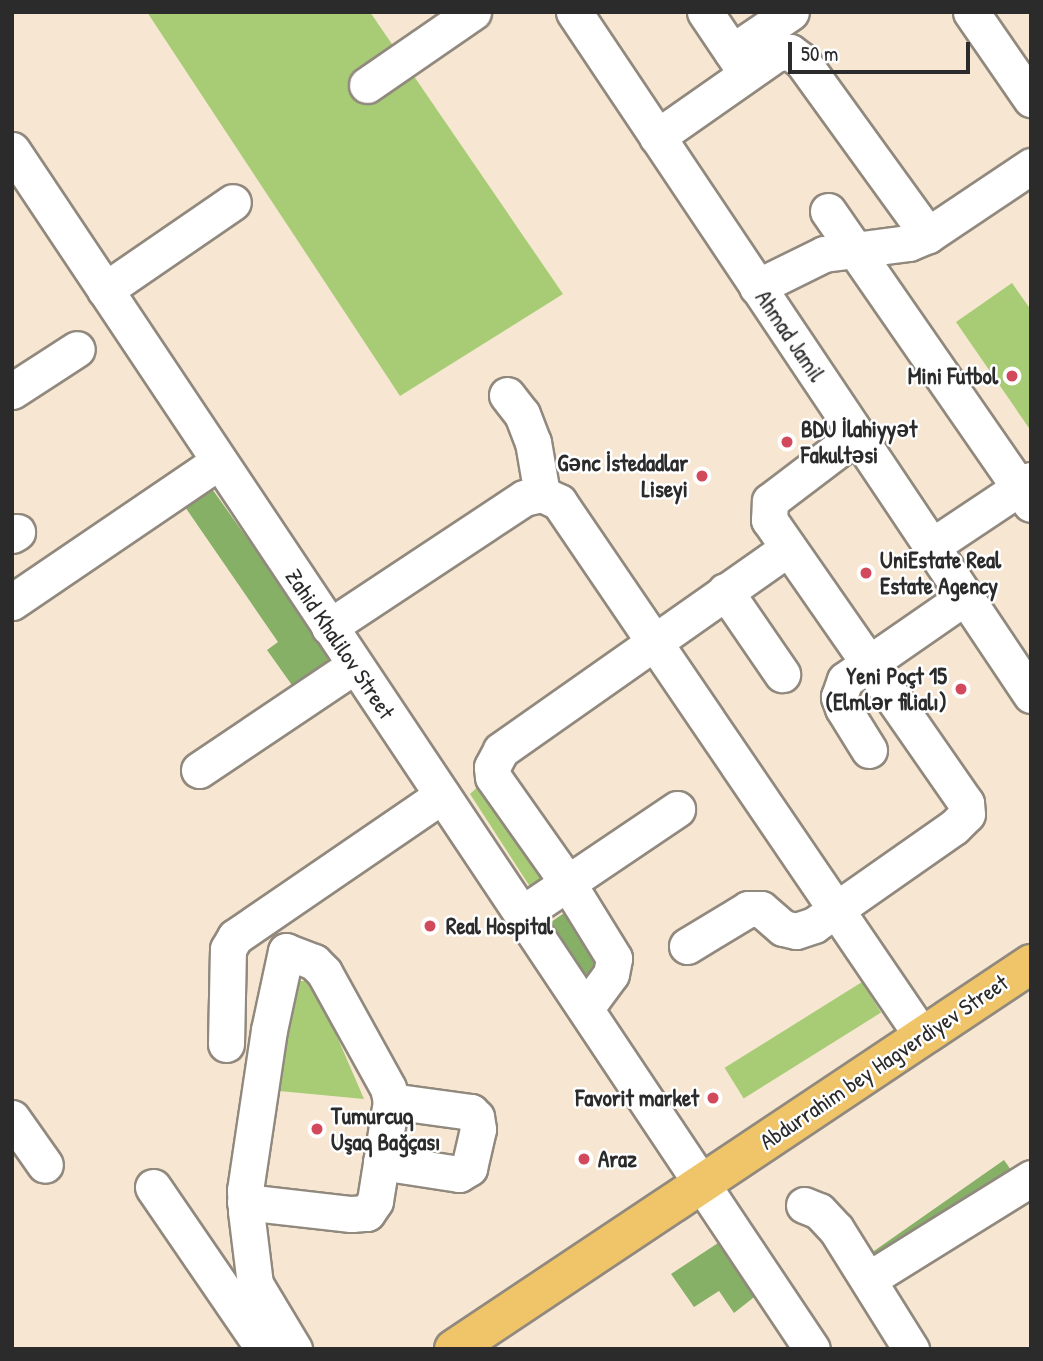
<!DOCTYPE html>
<meta charset="utf-8">
<style>
body{margin:0}
#map{position:relative;width:1043px;height:1361px;overflow:hidden;background:#f7e7d2;font-family:"Patrick Hand",sans-serif}
div>[style]{position:absolute}
.green>*{inset:0;background:#a7cc75;transform-origin:0 0}
.forest>*{inset:0;background:#85b066;transform-origin:0 0}
.roads{filter:drop-shadow(2px 0 #91897e) drop-shadow(-2px 0 #91897e) drop-shadow(0 2px #91897e) drop-shadow(0 -2px #91897e)}
.minor>*{height:35px;margin:-17.5px;padding:0 17.5px;transform-origin:17.5px;border-radius:17.5px;background:#fff}
.major>*{height:38px;margin:-19px;padding:0 19px;transform-origin:19px;border-radius:19px;background:#f0c469}
.dots>*{width:19px;height:19px;translate:-50% -50%;box-sizing:border-box;border:4px solid #fff;border-radius:50%}
span{translate:-50% -50%;white-space:nowrap;text-align:center;line-height:1.15;-webkit-text-stroke:5px #fff;paint-order:stroke}
.street-label{font-size:23px;color:#2b2b2b}
.poi-label{font-size:23px;color:#2b2b2b;font-weight:700}
.right{translate:-100% -50%;text-align:right}
.left{translate:0 -50%;text-align:left}
.frame{position:absolute;inset:0;border:14px solid #2b2b2b;pointer-events:none}
.scale{position:absolute;left:788px;top:42px;width:182px;height:32px;box-sizing:border-box;border:4px solid #2b2b2b;border-top:0;padding-left:9px;font-size:21px;line-height:24px;white-space:nowrap;color:#2b2b2b;-webkit-text-stroke:5px #fff;paint-order:stroke}
</style>
<div id="map">
<div class="green">
<i style="clip-path:polygon(147px 12px,370px 12px,563px 294px,400px 396px)"></i>
<i style="clip-path:polygon(1012px 283px,1031px 310px,1031px 431px,956px 322px)"></i>
<i style="clip-path:polygon(484px 781px,556px 885px,538px 899px,470px 794px)"></i>
<i style="clip-path:polygon(296px 981px,313px 981px,364px 1099px,279px 1091px,290px 994px)"></i>
<i style="left:862px;top:982px;width:36px;height:162px;rotate:58deg"></i>
</div>
<div class="forest">
<i style="clip-path:polygon(210px 486px,335px 662px,294px 688px,267px 650px,278px 642px,183px 504px)"></i>
<i style="clip-path:polygon(570px 909px,603px 958px,588px 982px,551px 922px)"></i>
<i style="left:1004px;top:1160px;width:24px;height:160px;rotate:55deg"></i>
<i style="clip-path:polygon(721px 1241px,758px 1294px,734px 1313px,719px 1291px,694px 1307px,671px 1274px)"></i>
</div>
<div class="roads">
<div class="minor">
<i style="left:574px;top:12px;width:822px;rotate:56.21deg"></i>
<i style="left:705px;top:12px;width:73px;rotate:56.1deg"></i>
<i style="left:971px;top:12px;width:106px;rotate:55.4deg"></i>
<i style="left:732px;top:52px;width:71px;rotate:-34.1deg"></i>
<i style="left:367px;top:85px;width:129px;rotate:-34.6deg"></i>
<i style="left:657px;top:137px;width:146px;rotate:-35deg"></i>
<i style="left:777px;top:53px;width:13px;rotate:-4deg"></i>
<i style="left:790px;top:52px;width:15px;rotate:37deg"></i>
<i style="left:802px;top:61px;width:215px;rotate:54.1deg"></i>
<i style="left:12px;top:150px;width:1441px;rotate:56.29deg"></i>
<i style="left:828px;top:211px;width:356px;rotate:55.3deg"></i>
<i style="left:757px;top:287px;width:75px;rotate:-26.2deg"></i>
<i style="left:824px;top:254px;width:86px;rotate:-7.4deg"></i>
<i style="left:909px;top:243px;width:21px;rotate:-23deg"></i>
<i style="left:928px;top:235px;width:124px;rotate:-33.8deg"></i>
<i style="left:105px;top:290px;width:155px;rotate:-34.5deg"></i>
<i style="left:12px;top:391px;width:77px;rotate:-32.9deg"></i>
<i style="left:507px;top:395px;width:24px;rotate:52deg"></i>
<i style="left:522px;top:414px;width:30px;rotate:69deg"></i>
<i style="left:533px;top:442px;width:53px;rotate:80.2deg"></i>
<i style="left:12px;top:535px;width:6px;rotate:-31deg"></i>
<i style="left:932px;top:546px;width:119px;rotate:-33.7deg"></i>
<i style="left:725px;top:591px;width:101px;rotate:55.5deg"></i>
<i style="left:12px;top:602px;width:249px;rotate:-34.2deg"></i>
<i style="left:329px;top:627px;width:234px;rotate:-33.5deg"></i>
<i style="left:524px;top:498px;width:18px;rotate:-13deg"></i>
<i style="left:542px;top:494px;width:19px;rotate:25deg"></i>
<i style="left:559px;top:502px;width:646px;rotate:55.79deg"></i>
<i style="left:869px;top:750px;width:49px;rotate:-121.8deg"></i>
<i style="left:843px;top:708px;width:12px;rotate:-110deg"></i>
<i style="left:839px;top:697px;width:18px;rotate:-71deg"></i>
<i style="left:845px;top:680px;width:146px;rotate:-34.7deg"></i>
<i style="left:199px;top:770px;width:188px;rotate:-33.9deg"></i>
<i style="left:523px;top:913px;width:186px;rotate:-34deg"></i>
<i style="left:687px;top:946px;width:71px;rotate:-31.2deg"></i>
<i style="left:748px;top:909px;width:13px"></i>
<i style="left:761px;top:909px;width:29px;rotate:41deg"></i>
<i style="left:783px;top:928px;width:13px;rotate:13deg"></i>
<i style="left:796px;top:931px;width:19px;rotate:-18deg"></i>
<i style="left:814px;top:925px;width:171px;rotate:-35deg"></i>
<i style="left:954px;top:827px;width:18px;rotate:-45deg"></i>
<i style="left:967px;top:814px;width:11px;rotate:-95deg"></i>
<i style="left:966px;top:803px;width:345px;rotate:-124.8deg"></i>
<i style="left:769px;top:520px;width:19px;rotate:-87deg"></i>
<i style="left:770px;top:501px;width:109px;rotate:-37.2deg"></i>
<i style="left:586px;top:1008px;width:42px;rotate:-53.7deg"></i>
<i style="left:611px;top:974px;width:16px;rotate:-79deg"></i>
<i style="left:614px;top:958px;width:89px;rotate:-121.7deg"></i>
<i style="left:567px;top:882px;width:128px;rotate:-125.2deg"></i>
<i style="left:493px;top:777px;width:10px;rotate:-96deg"></i>
<i style="left:492px;top:767px;width:19px;rotate:-62deg"></i>
<i style="left:501px;top:750px;width:350px;rotate:-35.1deg"></i>
<i style="left:226px;top:1044px;width:95px;rotate:-88.8deg"></i>
<i style="left:228px;top:949px;width:14px;rotate:-60deg"></i>
<i style="left:235px;top:937px;width:251px;rotate:-34.4deg"></i>
<i style="left:12px;top:1118px;width:57px;rotate:54.9deg"></i>
<i style="left:381px;top:1162px;width:79px;rotate:8.7deg"></i>
<i style="left:459px;top:1174px;width:12px;rotate:-31deg"></i>
<i style="left:469px;top:1168px;width:40px;rotate:-77deg"></i>
<i style="left:478px;top:1129px;width:12px;rotate:-99deg"></i>
<i style="left:476px;top:1117px;width:7px;rotate:-135deg"></i>
<i style="left:471px;top:1112px;width:81px;rotate:-172.2deg"></i>
<i style="left:153px;top:1187px;width:196px;rotate:55.6deg"></i>
<i style="left:245px;top:1202px;width:107px;rotate:6.5deg"></i>
<i style="left:351px;top:1214px;width:16px;rotate:-4deg"></i>
<i style="left:367px;top:1213px;width:14px;rotate:-56deg"></i>
<i style="left:375px;top:1201px;width:101px;rotate:-80.9deg"></i>
<i style="left:391px;top:1101px;width:13px;rotate:-103deg"></i>
<i style="left:388px;top:1088px;width:132px;rotate:-118.9deg"></i>
<i style="left:324px;top:972px;width:14px;rotate:-135deg"></i>
<i style="left:314px;top:962px;width:30px;rotate:-159deg"></i>
<i style="left:286px;top:951px;width:81px;rotate:102.1deg"></i>
<i style="left:269px;top:1030px;width:162px;rotate:98.5deg"></i>
<i style="left:245px;top:1190px;width:21px;rotate:87deg"></i>
<i style="left:246px;top:1211px;width:74px;rotate:83deg"></i>
<i style="left:255px;top:1284px;width:76px;rotate:59deg"></i>
<i style="left:804px;top:1205px;width:16px;rotate:22deg"></i>
<i style="left:819px;top:1211px;width:25px;rotate:47deg"></i>
<i style="left:836px;top:1229px;width:142px;rotate:58deg"></i>
<i style="left:869px;top:1279px;width:191px;rotate:-31.9deg"></i>
</div>
<div class="major">
<i style="left:454px;top:1349px;width:694px;rotate:-33.71deg"></i>
</div>
</div>
<div class="dots">
<i style="left:1012px;top:376px;background:#d1495b"></i>
<i style="left:787px;top:442px;background:#d1495b"></i>
<i style="left:702px;top:476px;background:#d1495b"></i>
<i style="left:866px;top:573px;background:#d1495b"></i>
<i style="left:961px;top:689px;background:#d1495b"></i>
<i style="left:430px;top:926px;background:#d1495b"></i>
<i style="left:713px;top:1098px;background:#d1495b"></i>
<i style="left:317px;top:1129px;background:#d1495b"></i>
<i style="left:584px;top:1159px;background:#d1495b"></i>
</div>
<div class="street-label">
<span style="left:790px;top:336px;rotate:56deg">Ahmad Jamil</span>
<span style="left:340px;top:644px;rotate:56deg">Zahid Khalilov Street</span>
<span style="left:884px;top:1062px;rotate:-34deg">Abdurrahim bey Hagverdiyev Street</span>
</div>
<div class="poi-label">
<span class="right" style="left:998px;top:376px">Mini Futbol</span>
<span class="left" style="left:801px;top:442px">BDU İlahiyyət<br>Fakultəsi</span>
<span class="right" style="left:688px;top:476px">Gənc İstedadlar<br>Liseyi</span>
<span class="left" style="left:880px;top:573px">UniEstate Real<br>Estate Agency</span>
<span class="right" style="left:947px;top:689px">Yeni Poçt 15<br>(Elmlər filialı)</span>
<span class="left" style="left:446px;top:926px">Real Hospital</span>
<span class="right" style="left:699px;top:1098px">Favorit market</span>
<span class="left" style="left:331px;top:1129px">Tumurcuq<br>Uşaq Bağçası</span>
<span class="left" style="left:598px;top:1159px">Araz</span>
</div>
<div class="frame"></div>
<div class="scale">50 m</div>
</div>
